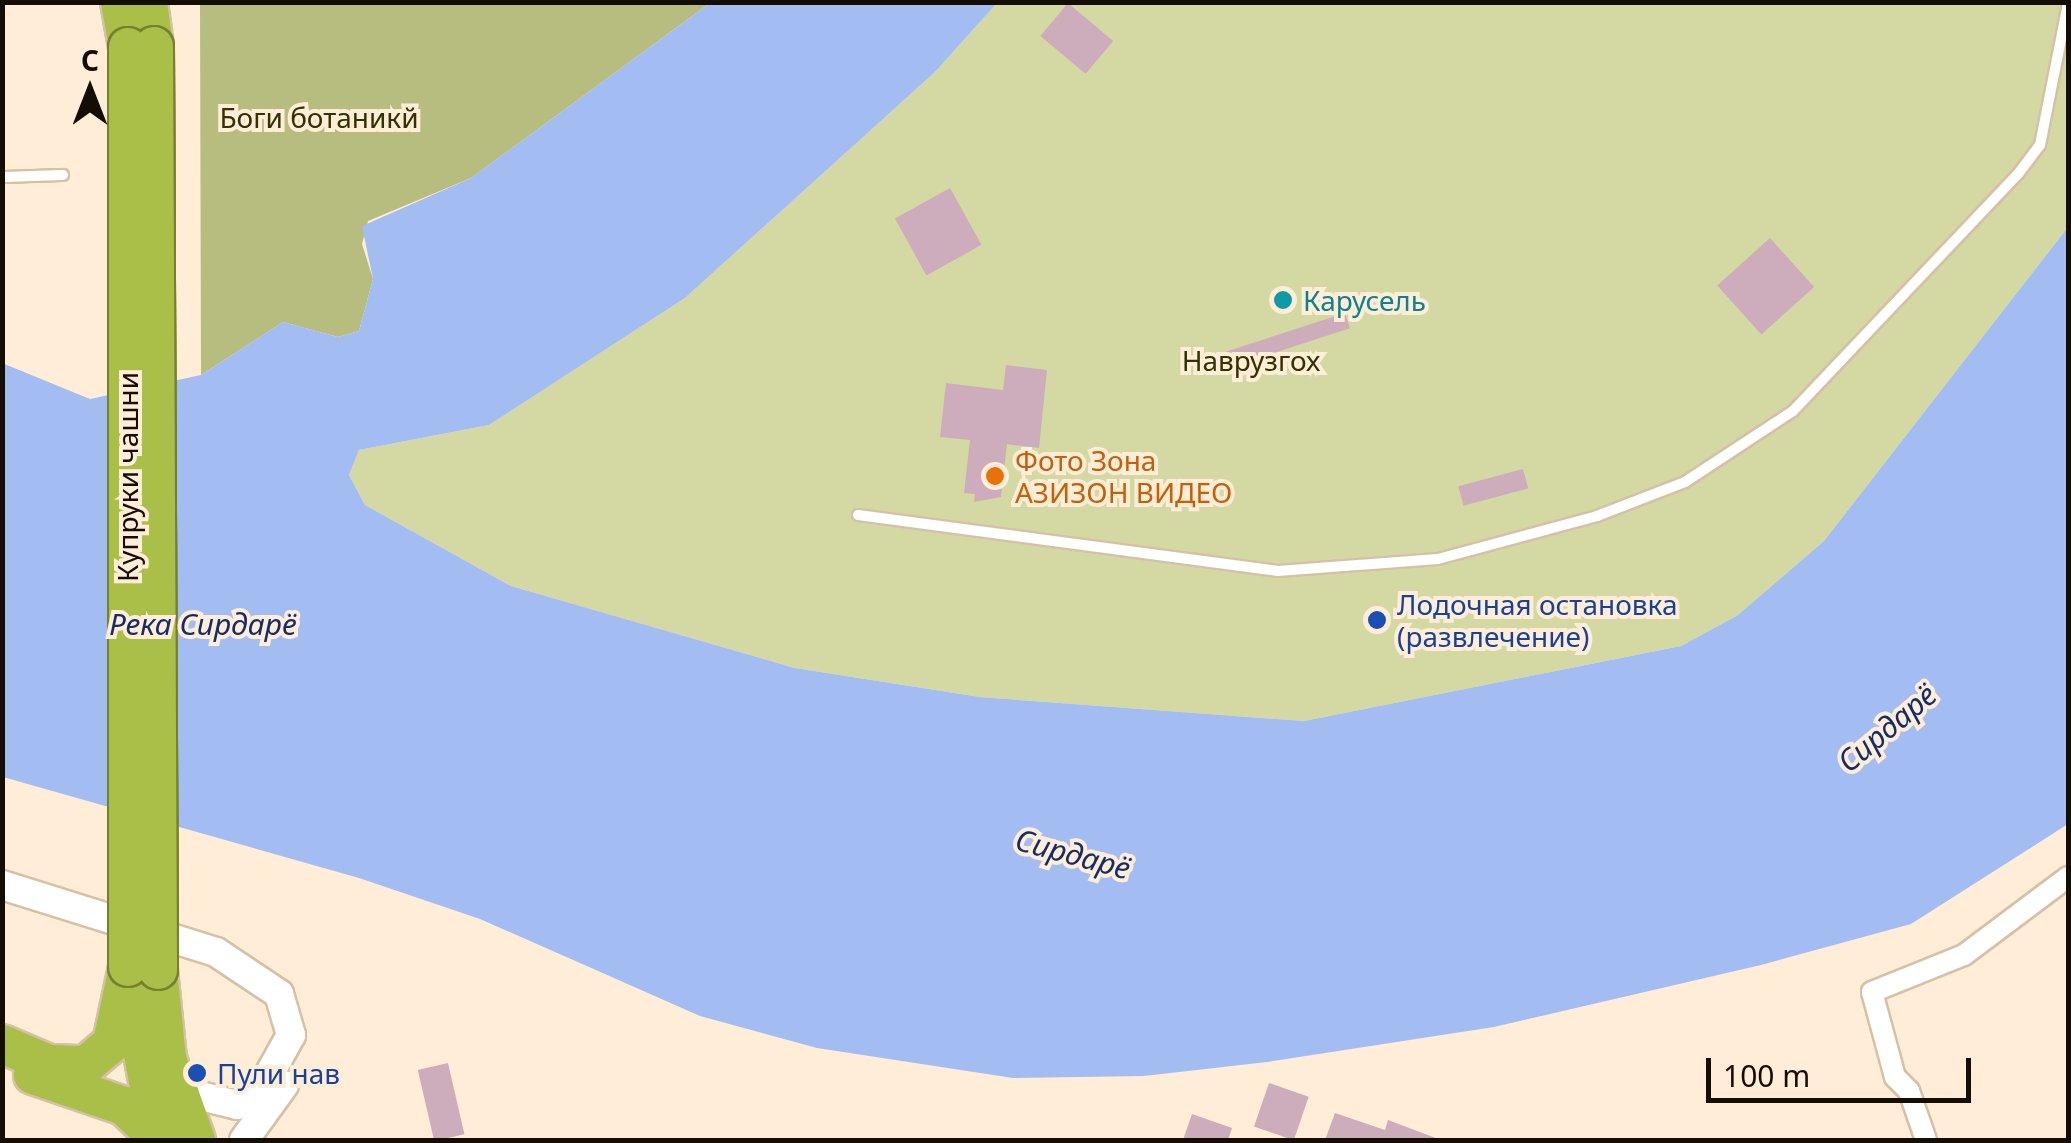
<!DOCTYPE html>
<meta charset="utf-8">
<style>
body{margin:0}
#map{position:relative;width:2071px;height:1143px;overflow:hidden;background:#ffedd7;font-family:"Noto Sans",sans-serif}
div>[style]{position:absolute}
.green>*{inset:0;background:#d4d9a3}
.forest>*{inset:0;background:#b7bc7f}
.water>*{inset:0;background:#a3bdf3}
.building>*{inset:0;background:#cdacbb;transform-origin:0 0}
.roads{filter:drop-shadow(2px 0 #d6c1a6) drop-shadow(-2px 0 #d6c1a6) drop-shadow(0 2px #d6c1a6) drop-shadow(0 -2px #d6c1a6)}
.lane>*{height:10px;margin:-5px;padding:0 5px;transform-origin:5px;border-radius:5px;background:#fff}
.street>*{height:20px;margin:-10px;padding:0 10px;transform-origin:10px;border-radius:10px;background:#fff}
.secondary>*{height:28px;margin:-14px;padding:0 14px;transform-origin:14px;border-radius:14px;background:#fff}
.highway>*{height:38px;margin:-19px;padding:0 19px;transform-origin:19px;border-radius:19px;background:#aabf48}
.bridges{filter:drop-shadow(2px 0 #768130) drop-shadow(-2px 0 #768130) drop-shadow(0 2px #768130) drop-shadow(0 -2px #768130)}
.highway-bridge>*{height:38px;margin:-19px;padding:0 19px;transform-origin:19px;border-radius:19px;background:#aabf48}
.dots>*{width:28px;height:28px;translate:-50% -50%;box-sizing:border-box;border:5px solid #ffedd7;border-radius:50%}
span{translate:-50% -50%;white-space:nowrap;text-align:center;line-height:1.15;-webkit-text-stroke:8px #ffedd7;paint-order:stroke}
.park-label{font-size:28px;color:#313301}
.culture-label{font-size:28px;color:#0d838f}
.left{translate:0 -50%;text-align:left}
.food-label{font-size:28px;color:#c56008}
.street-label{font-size:28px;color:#140d04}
.transit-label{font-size:28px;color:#164399}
.water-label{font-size:30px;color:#142d6a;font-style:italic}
.frame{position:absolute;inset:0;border:5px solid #140d04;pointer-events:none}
.north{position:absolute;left:40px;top:40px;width:100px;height:100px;-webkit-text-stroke:8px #ffedd7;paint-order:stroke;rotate:0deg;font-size:28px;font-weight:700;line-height:40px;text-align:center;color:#140d04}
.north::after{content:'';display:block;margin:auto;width:35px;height:45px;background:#140d04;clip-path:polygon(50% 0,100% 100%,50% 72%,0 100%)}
.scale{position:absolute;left:1706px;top:1058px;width:265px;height:45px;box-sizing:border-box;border:5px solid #140d04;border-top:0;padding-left:12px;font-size:30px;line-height:35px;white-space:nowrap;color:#140d04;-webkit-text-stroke:8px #ffedd7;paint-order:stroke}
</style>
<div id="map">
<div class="green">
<i style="clip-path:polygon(997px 3px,2068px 3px,2068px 227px,1824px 541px,1738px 615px,1681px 646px,1304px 721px,980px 697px,795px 668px,511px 586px,365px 505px,349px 475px,359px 450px,489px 425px,685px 298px,935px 72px)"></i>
</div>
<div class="forest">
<i style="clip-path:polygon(200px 3px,710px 3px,471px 178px,368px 221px,362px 244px,373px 279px,359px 331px,338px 337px,283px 322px,201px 375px)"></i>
</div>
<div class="water">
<i style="clip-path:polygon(710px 3px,997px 3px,935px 72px,685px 298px,489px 425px,359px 450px,349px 475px,365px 505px,511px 586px,795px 668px,980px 697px,1304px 721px,1681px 646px,1738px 615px,1824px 541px,2068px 227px,2068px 824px,1911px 924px,1761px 965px,1494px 1027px,1267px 1062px,1144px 1076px,1013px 1078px,817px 1048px,700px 1016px,480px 919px,359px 878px,3px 777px,2px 363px,90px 399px,201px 375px,283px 322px,338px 337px,359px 331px,373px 279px,362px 226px,471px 178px)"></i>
</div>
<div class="building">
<i style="left:1068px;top:3px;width:59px;height:43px;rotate:40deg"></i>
<i style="left:950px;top:188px;width:65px;height:63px;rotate:61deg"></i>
<i style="left:1770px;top:238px;width:66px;height:71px;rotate:48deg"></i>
<i style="left:1345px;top:313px;width:16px;height:136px;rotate:72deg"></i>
<i style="clip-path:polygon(1006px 365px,1047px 370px,1039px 448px,1007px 444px,1001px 497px,974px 502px,975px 494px,964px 493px,970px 440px,940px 437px,946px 383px,1003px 390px)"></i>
<i style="left:1523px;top:469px;width:20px;height:67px;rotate:75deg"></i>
<i style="left:448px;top:1063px;width:73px;height:31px;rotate:77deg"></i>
<i style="left:1269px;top:1083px;width:42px;height:46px;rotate:19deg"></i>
<i style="clip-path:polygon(1335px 1113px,1385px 1130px,1388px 1120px,1441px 1140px,1325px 1140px)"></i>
<i style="clip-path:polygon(1192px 1114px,1232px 1128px,1228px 1140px,1183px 1140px)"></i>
</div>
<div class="roads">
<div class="lane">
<i style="left:2px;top:177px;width:61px;rotate:-1.9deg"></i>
<i style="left:858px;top:515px;width:424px;rotate:7.6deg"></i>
<i style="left:1278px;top:571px;width:160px;rotate:-4.3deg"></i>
<i style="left:1438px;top:559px;width:165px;rotate:-15.1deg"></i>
<i style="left:1597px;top:516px;width:94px;rotate:-21.1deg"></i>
<i style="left:1685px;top:482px;width:129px;rotate:-33.3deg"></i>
<i style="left:1793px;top:411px;width:327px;rotate:-46.5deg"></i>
<i style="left:2018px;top:174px;width:36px;rotate:-53deg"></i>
<i style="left:2040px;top:145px;width:144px;rotate:-78.8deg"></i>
</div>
<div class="street">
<i style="left:1926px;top:1140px;width:52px;rotate:-109.1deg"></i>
<i style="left:1909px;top:1091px;width:20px;rotate:-135deg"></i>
<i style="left:1895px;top:1077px;width:88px;rotate:-105.1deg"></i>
<i style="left:1872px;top:992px;width:99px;rotate:-21.9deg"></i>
<i style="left:1964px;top:955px;width:130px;rotate:-36.9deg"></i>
</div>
<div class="secondary">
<i style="left:2px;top:885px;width:224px;rotate:17.4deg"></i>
<i style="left:216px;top:952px;width:76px;rotate:33.7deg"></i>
<i style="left:279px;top:994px;width:43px;rotate:73.7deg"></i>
<i style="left:291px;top:1035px;width:64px;rotate:119deg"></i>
<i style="left:260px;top:1091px;width:27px;rotate:149deg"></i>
<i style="left:237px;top:1105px;width:62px;rotate:-166deg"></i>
<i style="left:244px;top:1140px;width:68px;rotate:-54deg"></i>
</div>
<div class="highway">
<i style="left:120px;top:2px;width:46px;rotate:79.9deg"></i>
<i style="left:148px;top:2px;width:44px;rotate:82.2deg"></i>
<i style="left:158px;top:970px;width:89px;rotate:84.2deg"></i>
<i style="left:167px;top:1059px;width:86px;rotate:70.3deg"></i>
<i style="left:132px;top:994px;width:116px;rotate:79.6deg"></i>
<i style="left:153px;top:1108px;width:35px;rotate:65deg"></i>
<i style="left:2px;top:1044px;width:51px;rotate:23.1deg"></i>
<i style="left:49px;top:1064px;width:37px;rotate:2deg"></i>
<i style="left:86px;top:1065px;width:34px;rotate:-40deg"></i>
<i style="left:112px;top:1043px;width:78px;rotate:-78.1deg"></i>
<i style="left:33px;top:1075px;width:96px;rotate:18.8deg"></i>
<i style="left:124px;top:1106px;width:50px;rotate:43.4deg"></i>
</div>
</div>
<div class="bridges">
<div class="highway-bridge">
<i style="left:154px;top:46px;width:924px;rotate:89.75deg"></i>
<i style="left:128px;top:47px;width:920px;rotate:90deg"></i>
</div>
</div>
<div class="dots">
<i style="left:1283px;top:300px;background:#0f9aa8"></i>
<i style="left:995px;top:476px;background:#e8710a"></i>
<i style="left:1377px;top:620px;background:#1a4fb4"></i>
<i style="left:197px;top:1073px;background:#1a4fb4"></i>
</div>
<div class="park-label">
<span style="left:319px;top:117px">Боги ботаникй</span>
<span style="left:1251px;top:360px">Наврузгох</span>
</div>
<div class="culture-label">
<span class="left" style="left:1303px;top:300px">Карусель</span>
</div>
<div class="food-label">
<span class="left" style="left:1015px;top:476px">Фото Зона<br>АЗИЗОН ВИДЕО</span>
</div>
<div class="street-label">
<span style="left:127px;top:477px;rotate:-90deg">Купруки чашни</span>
</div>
<div class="transit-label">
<span class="left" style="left:1397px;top:620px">Лодочная остановка<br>(развлечение)</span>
<span class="left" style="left:217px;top:1073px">Пули нав</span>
</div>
<div class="water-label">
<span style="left:203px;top:624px">Река Сирдарё</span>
<span style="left:1887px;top:728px;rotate:-40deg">Сирдарё</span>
<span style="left:1073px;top:854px;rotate:15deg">Сирдарё</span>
</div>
<div class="frame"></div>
<div class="north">С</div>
<div class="scale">100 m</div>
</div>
